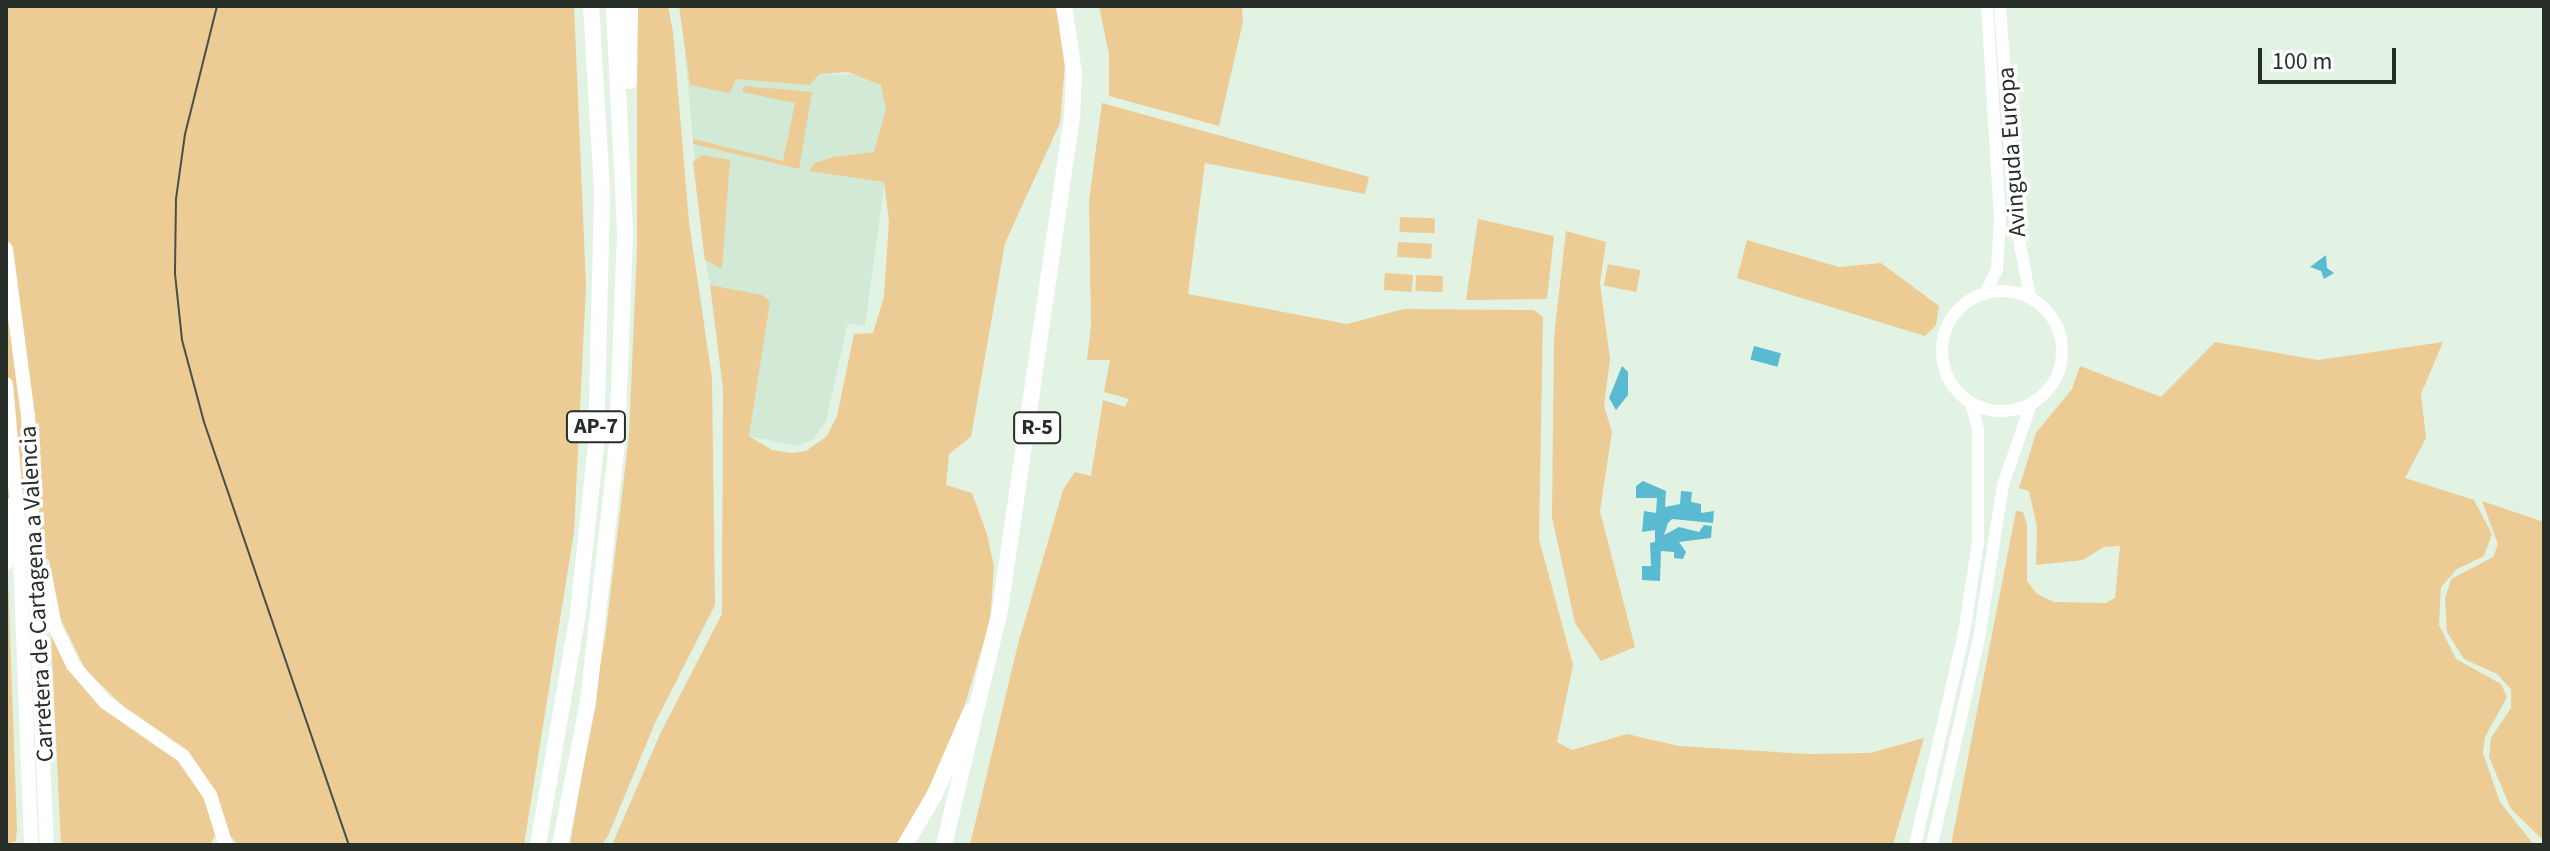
<!DOCTYPE html>
<style>
body{margin:0}
#map{position:relative;width:2550px;height:851px;overflow:hidden;background:#e2f3e3;font-family:"Source Sans 3",sans-serif}
div>[style]{position:absolute}
.built>*{inset:0;background:#d2ead5}
.green>*{inset:0;background:#eccb95;transform-origin:0 0}
.water>*{inset:0;background:#5abad2;transform-origin:0 0}
.secondary>*{height:12px;margin:-6px;padding:0 6px;transform-origin:6px;border-radius:6px;background:#fff}
.secondary>.ring{margin:-6px;padding:0;box-sizing:content-box;background:none;border:12px solid #fff;border-radius:50%}
.trunk>*{height:14px;margin:-7px;padding:0 7px;transform-origin:7px;border-radius:7px;background:#fff}
.motorway>*{height:16px;margin:-8px;padding:0 8px;transform-origin:8px;border-radius:8px;background:#fff}
.tram>*{height:2px;margin:-1px;padding:0 1px;transform-origin:1px;border-radius:1px;background:#475048}
span{translate:-50% -50%;white-space:nowrap;text-align:center;line-height:1.15;-webkit-text-stroke:7px #fff;paint-order:stroke}
.shield-label span{padding:2px 6px;background:#fff;border:2px solid;border-radius:6px;-webkit-text-stroke-width:0}
.shield-label{font-size:22px;color:#272e28;font-weight:700}
.street-label{font-size:24px;color:#272e28}
.frame{position:absolute;inset:0;border:8px solid #272e28;pointer-events:none}
.scale{position:absolute;left:2258px;top:48px;width:138px;height:36px;box-sizing:border-box;border:4px solid #272e28;border-top:0;padding-left:10px;font-size:24px;line-height:28px;white-space:nowrap;color:#272e28;-webkit-text-stroke:6px #fff;paint-order:stroke}
</style>
<div id="map">
<div class="built">
<i style="clip-path:polygon(685px 55px,819px 74px,865px 75px,924px 117px,890px 143px,865px 326px,848px 323px,826px 421px,813px 439px,797px 446px,749px 436px,752px 414px,723px 288px,710px 285px,703px 246px)"></i>
</div>
<div class="green">
<i style="clip-path:polygon(6px 6px,574px 6px,586px 285px,574px 532px,524px 845px,239px 845px,224px 830px,213px 792px,187px 752px,131px 714px,85px 669px,59px 616px,49px 559px,9px 561px,6px 568px)"></i>
<i style="clip-path:polygon(637px 6px,668px 6px,673px 32px,689px 222px,712px 378px,715px 605px,655px 723px,608px 836px,602px 845px,570px 845px,606px 631px,629px 435px,637px 249px)"></i>
<i style="clip-path:polygon(679px 6px,1055px 6px,1060px 22px,1066px 52px,1060px 123px,1005px 243px,971px 437px,949px 454px,946px 485px,972px 493px,987px 534px,994px 567px,990px 621px,954px 741px,899px 845px,612px 845px,661px 732px,722px 614px,723px 389px,710px 285px,762px 295px,770px 302px,749px 436px,772px 450px,792px 453px,806px 451px,827px 436px,837px 416px,854px 334px,873px 333px,884px 297px,889px 222px,884px 182px,809px 171px,815px 163px,833px 157px,874px 152px,886px 109px,881px 85px,848px 72px,819px 74px,810px 85px,736px 79px,730px 93px,690px 85px)"></i>
<i style="clip-path:polygon(1099px 6px,1242px 6px,1243px 22px,1219px 126px,1109px 96px,1109px 54px)"></i>
<i style="clip-path:polygon(744px 86px,812px 92px,799px 169px,693px 144px,693px 139px,783px 161px,795px 103px,742px 92px)"></i>
<i style="clip-path:polygon(1102px 103px,1369px 177px,1365px 194px,1205px 163px,1188px 294px,1347px 324px,1404px 309px,1534px 310px,1543px 317px,1539px 539px,1573px 665px,1557px 742px,1572px 750px,1627px 734px,1679px 746px,1808px 754px,1870px 753px,1924px 738px,1893px 845px,970px 845px,1018px 644px,1063px 490px,1075px 472px,1091px 476px,1103px 400px,1125px 407px,1129px 399px,1104px 392px,1110px 360px,1087px 360px,1091px 326px,1089px 201px)"></i>
<i style="clip-path:polygon(702px 155px,730px 160px,722px 269px,705px 260px,693px 162px)"></i>
<i style="left:1400px;top:217px;width:35px;height:15px;rotate:2deg"></i>
<i style="clip-path:polygon(1478px 219px,1554px 236px,1547px 299px,1466px 300px)"></i>
<i style="clip-path:polygon(1566px 231px,1606px 242px,1600px 283px,1610px 359px,1604px 406px,1612px 432px,1600px 511px,1635px 647px,1601px 661px,1575px 623px,1552px 517px,1554px 337px)"></i>
<i style="clip-path:polygon(1747px 240px,1839px 267px,1881px 263px,1939px 306px,1936px 325px,1925px 336px,1737px 278px)"></i>
<i style="left:1398px;top:242px;width:34px;height:15px;rotate:3deg"></i>
<i style="left:1608px;top:264px;width:33px;height:22px;rotate:11deg"></i>
<i style="left:1385px;top:273px;width:28px;height:17px;rotate:4deg"></i>
<i style="left:1416px;top:275px;width:27px;height:16px;rotate:2deg"></i>
<i style="clip-path:polygon(2215px 342px,2318px 360px,2443px 342px,2421px 394px,2426px 438px,2405px 478px,2474px 500px,2492px 534px,2484px 556px,2457px 569px,2441px 587px,2439px 625px,2456px 659px,2501px 684px,2507px 697px,2485px 737px,2483px 753px,2500px 802px,2534px 845px,1951px 845px,2016px 511px,2023px 512px,2027px 525px,2027px 581px,2037px 594px,2054px 602px,2106px 603px,2115px 598px,2120px 546px,2104px 547px,2083px 560px,2036px 565px,2037px 527px,2029px 491px,2019px 488px,2036px 433px,2072px 389px,2080px 366px,2161px 397px)"></i>
<i style="clip-path:polygon(2482px 501px,2544px 522px,2544px 841px,2511px 809px,2489px 757px,2491px 738px,2511px 708px,2511px 689px,2497px 674px,2464px 659px,2447px 632px,2445px 599px,2451px 579px,2493px 557px,2498px 544px)"></i>
<i style="clip-path:polygon(8px 578px,17px 830px,16px 841px,6px 845px)"></i>
<i style="clip-path:polygon(51px 635px,67px 660px,178px 757px,207px 801px,215px 836px,210px 845px,61px 845px)"></i>
</div>
<div class="water">
<i style="clip-path:polygon(2326px 255px,2327px 268px,2334px 273px,2324px 279px,2321px 271px,2310px 267px)"></i>
<i style="left:1754px;top:346px;width:28px;height:14px;rotate:15deg"></i>
<i style="clip-path:polygon(1622px 366px,1628px 372px,1628px 395px,1616px 410px,1609px 398px)"></i>
<i style="clip-path:polygon(1643px 481px,1666px 491px,1665px 507px,1680px 504px,1681px 491px,1692px 492px,1691px 502px,1701px 504px,1701px 513px,1714px 511px,1713px 523px,1672px 519px,1668px 523px,1664px 535px,1679px 527px,1699px 532px,1704px 525px,1712px 526px,1711px 538px,1679px 542px,1686px 552px,1683px 559px,1674px 558px,1674px 552px,1661px 551px,1660px 581px,1642px 580px,1642px 566px,1651px 566px,1650px 543px,1655px 542px,1655px 530px,1642px 532px,1644px 511px,1656px 513px,1657px 498px,1636px 498px,1636px 486px)"></i>
</div>
<div class="secondary">
<i style="left:2000px;top:6px;width:212px;rotate:85.9deg"></i>
<i style="left:2015px;top:217px;width:82px;rotate:79.5deg"></i>
<i class="ring" style="left:1942px;top:291px;width:108px;height:108px"></i>
<i style="left:1985px;top:293px;width:27px;rotate:-63deg"></i>
<i style="left:1997px;top:269px;width:51px;rotate:-86.6deg"></i>
<i style="left:2000px;top:218px;width:212px;rotate:-93.5deg"></i>
<i style="left:1915px;top:845px;width:218px;rotate:-77deg"></i>
<i style="left:1964px;top:633px;width:91px;rotate:-81.2deg"></i>
<i style="left:1978px;top:543px;width:114px;rotate:-90deg"></i>
<i style="left:1978px;top:429px;width:27px;rotate:-105deg"></i>
<i style="left:1932px;top:845px;width:212px;rotate:-77.2deg"></i>
<i style="left:1979px;top:638px;width:155px;rotate:-81.1deg"></i>
<i style="left:2003px;top:485px;width:86px;rotate:-70.9deg"></i>
</div>
<div class="trunk">
<i style="left:6px;top:249px;width:167px;rotate:82.5deg"></i>
<i style="left:28px;top:415px;width:430px;rotate:87.5deg"></i>
<i style="left:6px;top:384px;width:147px;rotate:84.9deg"></i>
<i style="left:19px;top:530px;width:315px;rotate:87.8deg"></i>
<i style="left:6px;top:505px;width:58px;rotate:90deg"></i>
<i style="left:45px;top:575px;width:53px;rotate:79.1deg"></i>
<i style="left:55px;top:627px;width:42px;rotate:64.7deg"></i>
<i style="left:73px;top:665px;width:49px;rotate:49.1deg"></i>
<i style="left:105px;top:702px;width:95px;rotate:34.7deg"></i>
<i style="left:183px;top:756px;width:47px;rotate:55.3deg"></i>
<i style="left:210px;top:795px;width:52px;rotate:72.3deg"></i>
</div>
<div class="motorway">
<i style="left:629px;top:81px;width:75px;rotate:-89.2deg"></i>
<i style="left:538px;top:845px;width:235px;rotate:-80.2deg"></i>
<i style="left:578px;top:613px;width:170px;rotate:-83.9deg"></i>
<i style="left:596px;top:444px;width:254px;rotate:-88.6deg"></i>
<i style="left:602px;top:190px;width:184px;rotate:-93.4deg"></i>
<i style="left:560px;top:845px;width:146px;rotate:-78.9deg"></i>
<i style="left:588px;top:702px;width:262px;rotate:-83.6deg"></i>
<i style="left:617px;top:442px;width:209px;rotate:-87.8deg"></i>
<i style="left:625px;top:233px;width:227px;rotate:-92.8deg"></i>
<i style="left:905px;top:845px;width:59px;rotate:-59.5deg"></i>
<i style="left:935px;top:794px;width:90px;rotate:-66.6deg"></i>
<i style="left:944px;top:845px;width:242px;rotate:-76.6deg"></i>
<i style="left:1000px;top:610px;width:497px;rotate:-81.7deg"></i>
<i style="left:1072px;top:118px;width:45px;rotate:-87.5deg"></i>
<i style="left:1074px;top:73px;width:68px;rotate:-98.5deg"></i>
</div>
<div class="tram">
<i style="left:217px;top:6px;width:132px;rotate:104deg"></i>
<i style="left:185px;top:134px;width:66px;rotate:97.9deg"></i>
<i style="left:176px;top:199px;width:75px;rotate:90.8deg"></i>
<i style="left:175px;top:274px;width:66px;rotate:83.9deg"></i>
<i style="left:182px;top:340px;width:85px;rotate:75deg"></i>
<i style="left:204px;top:422px;width:447px;rotate:71.1deg"></i>
</div>
<div class="shield-label">
<span style="left:596px;top:427px">AP-7</span>
<span style="left:1037px;top:428px">R-5</span>
</div>
<div class="street-label">
<span style="left:2012px;top:152px;rotate:-94deg">Avinguda Europa</span>
<span style="left:37px;top:594px;rotate:-93deg">Carretera de Cartagena a Valencia</span>
</div>
<div class="frame"></div>
<div class="scale">100 m</div>
</div>
